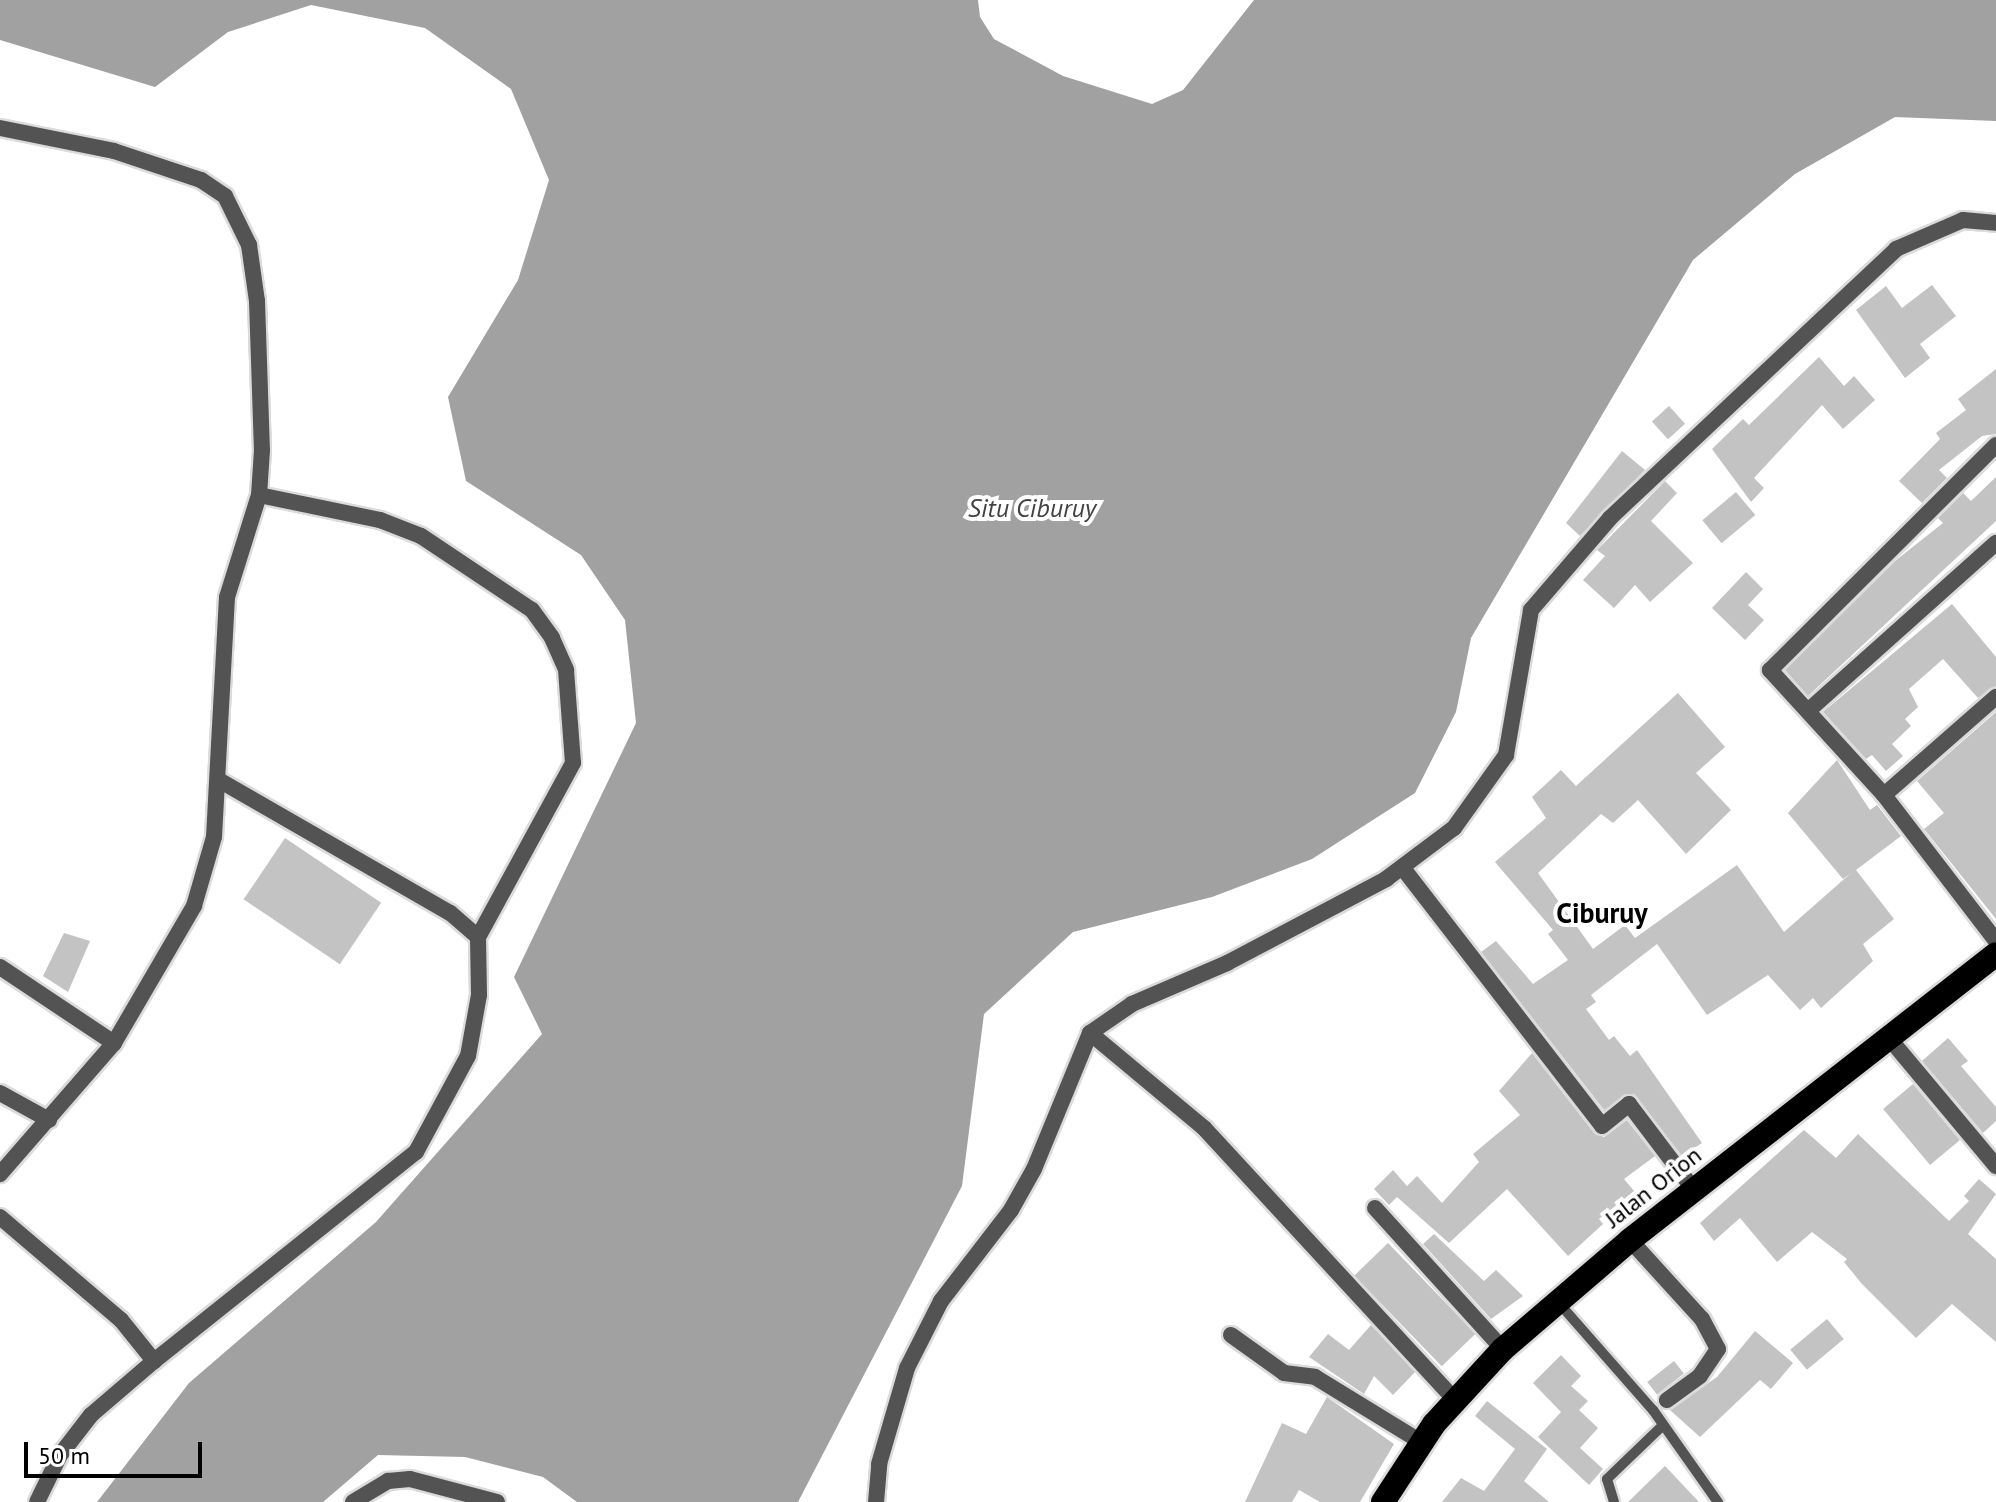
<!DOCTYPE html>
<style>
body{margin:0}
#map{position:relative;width:1996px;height:1502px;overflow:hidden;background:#fff;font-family:"PT Sans",sans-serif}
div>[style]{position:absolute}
.water>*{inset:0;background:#a1a1a1}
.building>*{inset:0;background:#c3c3c3;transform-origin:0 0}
.roads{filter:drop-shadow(2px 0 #dbdbdb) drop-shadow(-2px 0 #dbdbdb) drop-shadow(0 2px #dbdbdb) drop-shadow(0 -2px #dbdbdb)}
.lane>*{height:10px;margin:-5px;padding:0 5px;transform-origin:5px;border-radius:5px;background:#535353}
.street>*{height:16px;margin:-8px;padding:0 8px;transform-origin:8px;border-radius:8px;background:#535353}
.highway>*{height:24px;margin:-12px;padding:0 12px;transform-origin:12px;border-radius:12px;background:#000}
span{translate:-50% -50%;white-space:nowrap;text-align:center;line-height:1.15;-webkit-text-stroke:8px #fff;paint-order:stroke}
.street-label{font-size:24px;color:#000}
.water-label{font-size:26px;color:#424242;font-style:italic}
.quarter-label{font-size:28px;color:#000;font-weight:700}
.scale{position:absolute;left:24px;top:1442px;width:178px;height:36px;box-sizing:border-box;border:4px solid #000;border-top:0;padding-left:10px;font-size:24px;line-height:28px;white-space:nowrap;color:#000;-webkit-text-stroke:6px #fff;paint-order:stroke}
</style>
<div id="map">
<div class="water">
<i style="clip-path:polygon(0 0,978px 0,980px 17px,994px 39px,1063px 76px,1152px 104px,1183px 90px,1254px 0,1996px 0,1996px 121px,1895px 117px,1795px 174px,1693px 260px,1471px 638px,1456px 712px,1415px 793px,1312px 859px,1212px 897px,1073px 932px,984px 1014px,962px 1186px,798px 1502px,577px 1502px,543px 1477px,465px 1457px,378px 1455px,323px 1502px,97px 1502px,189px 1383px,376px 1222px,542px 1034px,514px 977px,636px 723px,625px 620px,581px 555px,466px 481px,448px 397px,518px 280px,549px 180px,511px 89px,425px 28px,311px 5px,228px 32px,155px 87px,0 40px)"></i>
</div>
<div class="building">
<i style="clip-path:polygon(1932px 285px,1956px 316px,1920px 344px,1930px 358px,1905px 378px,1856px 310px,1886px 286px,1902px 308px)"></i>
<i style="clip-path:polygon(1819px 357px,1844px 386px,1854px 376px,1875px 400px,1843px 429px,1822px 405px,1754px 478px,1764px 488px,1751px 502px,1712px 449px,1743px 419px,1749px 425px)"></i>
<i style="clip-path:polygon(1996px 369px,1996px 434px,1982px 436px,1939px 470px,1947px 478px,1922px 503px,1899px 481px,1940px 439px,1936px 433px,1966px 410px,1958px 399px)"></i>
<i style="left:1669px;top:406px;width:24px;height:23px;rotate:48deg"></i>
<i style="clip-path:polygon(1622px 451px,1645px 470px,1580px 536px,1566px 523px)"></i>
<i style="clip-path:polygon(1996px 477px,1996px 521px,1808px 696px,1785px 670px,1895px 561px,1943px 523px,1938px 518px,1963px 493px,1971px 501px)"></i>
<i style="clip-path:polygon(1665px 481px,1677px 493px,1651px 521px,1693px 563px,1650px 602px,1635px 585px,1614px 608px,1583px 580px,1605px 556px,1597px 550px)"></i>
<i style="left:1736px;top:492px;width:30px;height:44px;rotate:50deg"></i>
<i style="clip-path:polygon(1746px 572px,1763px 589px,1748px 605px,1764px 620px,1745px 640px,1712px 608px)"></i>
<i style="clip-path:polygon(1952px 604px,1996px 657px,1996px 686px,1978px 698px,1943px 659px,1909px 689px,1918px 707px,1905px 719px,1911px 726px,1892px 744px,1903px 756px,1886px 771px,1872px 755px,1866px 759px,1823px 712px)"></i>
<i style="clip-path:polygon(1678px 693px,1725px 747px,1696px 773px,1731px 810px,1686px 854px,1638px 800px,1613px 823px,1601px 814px,1538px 873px,1593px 949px,1625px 925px,1635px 938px,1737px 865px,1784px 932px,1851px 873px,1843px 879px,1788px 813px,1837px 760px,1870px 810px,1877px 805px,1901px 836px,1856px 870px,1894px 919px,1863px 944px,1873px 961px,1821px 1008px,1813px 998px,1800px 1010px,1768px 975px,1707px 1015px,1657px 944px,1591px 995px,1596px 1002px,1586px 1009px,1609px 1040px,1614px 1036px,1630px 1056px,1637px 1050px,1702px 1143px,1682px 1156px,1634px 1094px,1604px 1110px,1481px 952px,1496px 941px,1533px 984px,1568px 960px,1548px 934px,1553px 930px,1495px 862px,1546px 818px,1532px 797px,1561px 770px,1576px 786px)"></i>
<i style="clip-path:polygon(1996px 712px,1996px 919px,1924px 829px,1944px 813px,1917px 781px)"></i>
<i style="left:285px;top:838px;width:116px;height:74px;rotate:34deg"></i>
<i style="clip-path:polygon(64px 933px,90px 941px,68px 992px,43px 976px)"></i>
<i style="clip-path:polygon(1948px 1038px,1968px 1061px,1961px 1066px,1996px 1107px,1996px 1121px,1983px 1133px,1922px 1061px)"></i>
<i style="clip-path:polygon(1532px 1053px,1594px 1133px,1604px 1137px,1627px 1120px,1655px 1156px,1624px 1179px,1634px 1191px,1599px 1219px,1603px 1224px,1568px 1256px,1507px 1189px,1449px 1243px,1397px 1197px,1389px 1205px,1374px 1189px,1393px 1170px,1407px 1186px,1417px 1176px,1442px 1203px,1479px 1162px,1473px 1154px,1520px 1115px,1499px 1091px)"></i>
<i style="left:1913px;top:1084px;width:73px;height:39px;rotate:50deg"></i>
<i style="clip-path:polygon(1804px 1130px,1836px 1158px,1858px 1134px,1949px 1221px,1969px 1201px,1964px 1196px,1979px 1179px,1996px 1194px,1968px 1234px,1996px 1259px,1996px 1342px,1952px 1304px,1916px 1338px,1862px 1284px,1844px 1262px,1847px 1259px,1812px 1232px,1777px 1262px,1740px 1218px,1714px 1241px,1700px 1223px)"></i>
<i style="clip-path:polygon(1434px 1234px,1484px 1281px,1496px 1270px,1523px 1296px,1491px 1319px,1423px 1244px)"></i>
<i style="left:1388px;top:1243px;width:126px;height:47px;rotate:46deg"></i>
<i style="left:1827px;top:1319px;width:26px;height:48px;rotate:50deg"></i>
<i style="clip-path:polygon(1371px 1325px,1415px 1372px,1393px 1395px,1374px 1376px,1364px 1394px,1309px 1357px,1328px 1334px,1349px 1350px)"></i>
<i style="clip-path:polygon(1755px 1331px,1793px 1363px,1771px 1389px,1760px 1380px,1700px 1437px,1670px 1410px,1717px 1377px)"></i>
<i style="clip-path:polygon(1561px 1355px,1581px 1376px,1571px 1386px,1588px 1401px,1579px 1410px,1598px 1428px,1580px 1448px,1603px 1469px,1589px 1485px,1538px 1437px,1561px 1412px,1533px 1383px)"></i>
<i style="left:1674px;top:1361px;width:16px;height:34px;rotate:52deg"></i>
<i style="clip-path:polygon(1327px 1397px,1394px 1444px,1360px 1502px,1320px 1502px,1299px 1490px,1292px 1502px,1245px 1502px,1282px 1423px,1306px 1434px)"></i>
<i style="clip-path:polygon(1487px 1401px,1547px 1449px,1524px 1481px,1549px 1502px,1442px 1502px,1461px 1478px,1484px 1491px,1515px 1449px,1475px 1416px)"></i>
<i style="clip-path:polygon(1665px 1466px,1699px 1502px,1628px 1502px)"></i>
</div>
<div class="roads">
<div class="lane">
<i style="left:1558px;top:1302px;width:144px;rotate:48.7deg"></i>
<i style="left:1653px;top:1410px;width:113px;rotate:54.8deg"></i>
<i style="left:1614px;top:1502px;width:24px;rotate:-107deg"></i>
<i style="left:1607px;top:1479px;width:76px;rotate:-43.9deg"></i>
</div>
<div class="street">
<i style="left:0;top:128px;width:116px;rotate:11.4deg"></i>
<i style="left:114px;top:151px;width:92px;rotate:18.4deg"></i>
<i style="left:201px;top:180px;width:29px;rotate:34deg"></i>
<i style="left:225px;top:196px;width:55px;rotate:63.9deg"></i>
<i style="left:249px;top:245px;width:57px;rotate:81.9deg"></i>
<i style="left:257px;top:301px;width:149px;rotate:88.1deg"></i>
<i style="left:262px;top:450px;width:45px;rotate:93.8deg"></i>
<i style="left:259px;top:495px;width:107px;rotate:107.4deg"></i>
<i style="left:227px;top:597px;width:240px;rotate:93.1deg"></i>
<i style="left:214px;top:837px;width:72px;rotate:106.2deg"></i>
<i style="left:194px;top:906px;width:159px;rotate:120.3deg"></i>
<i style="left:114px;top:1043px;width:174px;rotate:131deg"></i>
<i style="left:1996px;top:445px;width:319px;rotate:135.1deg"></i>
<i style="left:1770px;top:670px;width:169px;rotate:47.6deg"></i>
<i style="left:1884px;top:795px;width:184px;rotate:52.5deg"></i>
<i style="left:259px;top:495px;width:124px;rotate:11.7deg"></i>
<i style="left:380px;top:520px;width:44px;rotate:21.3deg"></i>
<i style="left:421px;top:536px;width:133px;rotate:33.7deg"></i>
<i style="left:532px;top:610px;width:34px;rotate:54deg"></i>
<i style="left:552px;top:638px;width:35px;rotate:66deg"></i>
<i style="left:566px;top:670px;width:93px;rotate:85.7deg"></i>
<i style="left:573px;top:763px;width:198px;rotate:118.6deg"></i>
<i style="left:1809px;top:710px;width:251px;rotate:-41.8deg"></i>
<i style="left:1884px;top:795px;width:149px;rotate:-41.2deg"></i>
<i style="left:1402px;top:867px;width:327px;rotate:52.3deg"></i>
<i style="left:1602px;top:1126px;width:35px;rotate:-39deg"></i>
<i style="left:1629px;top:1104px;width:108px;rotate:52.9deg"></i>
<i style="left:0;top:967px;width:137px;rotate:33.7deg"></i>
<i style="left:1090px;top:1033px;width:148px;rotate:39.8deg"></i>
<i style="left:1204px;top:1128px;width:370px;rotate:47.3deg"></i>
<i style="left:1889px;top:1038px;width:167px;rotate:50.1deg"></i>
<i style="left:0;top:1093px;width:56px;rotate:28.9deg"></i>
<i style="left:1375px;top:1208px;width:190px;rotate:47.8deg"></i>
<i style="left:0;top:1217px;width:159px;rotate:40.4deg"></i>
<i style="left:121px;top:1320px;width:53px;rotate:51.2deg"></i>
<i style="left:154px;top:1361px;width:83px;rotate:139.4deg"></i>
<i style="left:91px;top:1415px;width:51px;rotate:127.8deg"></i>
<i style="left:60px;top:1455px;width:52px;rotate:116.1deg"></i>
<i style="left:1630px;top:1240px;width:107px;rotate:47.7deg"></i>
<i style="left:1702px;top:1319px;width:34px;rotate:62deg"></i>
<i style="left:1718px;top:1349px;width:32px;rotate:124deg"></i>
<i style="left:1700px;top:1376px;width:41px;rotate:144deg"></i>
<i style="left:1231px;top:1335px;width:65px;rotate:35.6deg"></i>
<i style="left:1284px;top:1373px;width:31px;rotate:7deg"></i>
<i style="left:1315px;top:1377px;width:124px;rotate:31.5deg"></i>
<i style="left:154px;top:1361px;width:335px;rotate:-38.6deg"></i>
<i style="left:416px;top:1152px;width:109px;rotate:-61.6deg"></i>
<i style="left:468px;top:1056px;width:62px;rotate:-79.8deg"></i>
<i style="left:479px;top:995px;width:58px;rotate:-91deg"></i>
<i style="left:478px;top:937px;width:37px;rotate:-139deg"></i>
<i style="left:450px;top:913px;width:265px;rotate:-150.1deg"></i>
<i style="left:353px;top:1502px;width:41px;rotate:-31deg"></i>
<i style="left:388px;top:1481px;width:22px;rotate:-5deg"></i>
<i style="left:410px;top:1479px;width:90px;rotate:14.8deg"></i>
<i style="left:876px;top:1502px;width:38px;rotate:-85deg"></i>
<i style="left:879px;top:1464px;width:100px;rotate:-73.7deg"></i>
<i style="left:907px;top:1368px;width:75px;rotate:-63.1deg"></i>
<i style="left:941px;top:1301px;width:115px;rotate:-52.4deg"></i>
<i style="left:1011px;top:1210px;width:47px;rotate:-60.7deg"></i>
<i style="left:1034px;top:1169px;width:147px;rotate:-67.6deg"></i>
<i style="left:1090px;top:1033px;width:51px;rotate:-34.6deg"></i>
<i style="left:1132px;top:1004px;width:103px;rotate:-23.3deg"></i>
<i style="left:1227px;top:963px;width:180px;rotate:-27.8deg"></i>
<i style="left:1386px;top:879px;width:85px;rotate:-36.9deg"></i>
<i style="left:1454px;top:828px;width:90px;rotate:-54.5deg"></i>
<i style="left:1506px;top:755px;width:147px;rotate:-80.2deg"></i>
<i style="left:1531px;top:610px;width:121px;rotate:-49.3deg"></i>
<i style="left:1610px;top:518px;width:393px;rotate:-43.2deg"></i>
<i style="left:1896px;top:249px;width:73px;rotate:-23.4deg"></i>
<i style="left:1963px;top:220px;width:33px;rotate:5deg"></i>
</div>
<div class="highway">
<i style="left:1383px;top:1502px;width:93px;rotate:-56.8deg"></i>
<i style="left:1434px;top:1424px;width:102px;rotate:-47.4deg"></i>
<i style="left:1503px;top:1349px;width:167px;rotate:-40.6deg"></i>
<i style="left:1630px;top:1240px;width:464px;rotate:-38deg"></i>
</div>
</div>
<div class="street-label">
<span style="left:1653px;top:1187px;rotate:-38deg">Jalan Orion</span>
</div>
<div class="water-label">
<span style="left:1032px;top:508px">Situ Ciburuy</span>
</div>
<div class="quarter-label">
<span style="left:1602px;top:913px">Ciburuy</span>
</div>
<div class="scale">50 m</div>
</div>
